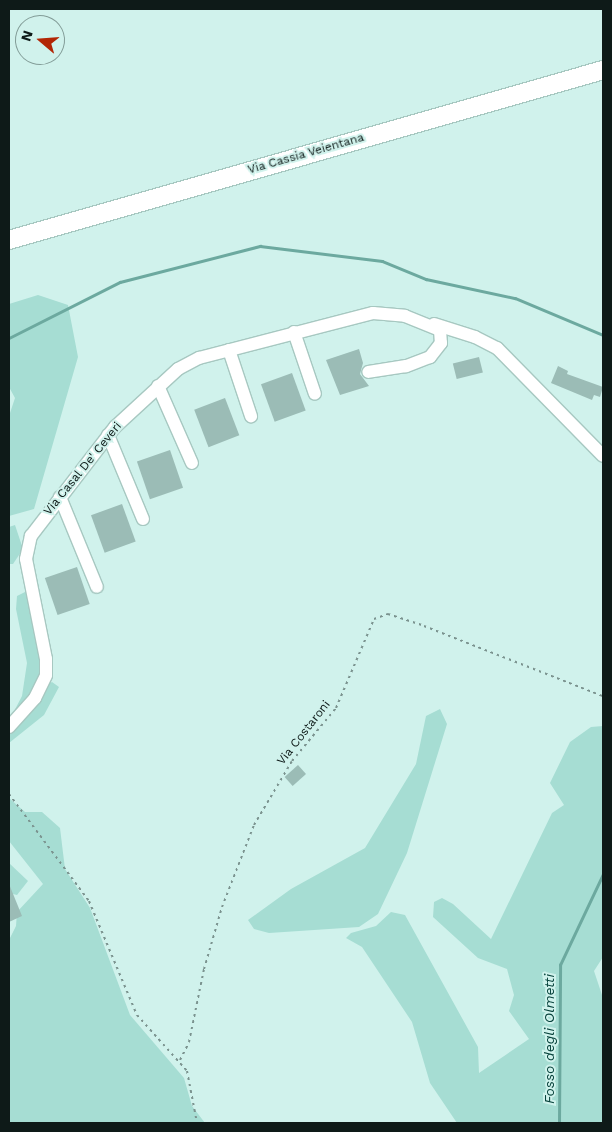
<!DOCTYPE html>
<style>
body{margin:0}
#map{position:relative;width:612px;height:1132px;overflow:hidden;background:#d0f2ec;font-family:"Work Sans",sans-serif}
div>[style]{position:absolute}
.green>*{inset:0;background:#a6ddd3}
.stream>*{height:2.5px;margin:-1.25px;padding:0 1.25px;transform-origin:1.25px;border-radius:1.25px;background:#6ca99f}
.building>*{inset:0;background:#9bbcb6;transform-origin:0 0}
.path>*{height:2px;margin-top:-1px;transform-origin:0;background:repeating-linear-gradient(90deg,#7b938f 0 2.5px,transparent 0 6.5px)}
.roads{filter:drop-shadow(1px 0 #a7c8c1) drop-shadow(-1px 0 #a7c8c1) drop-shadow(0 1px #a7c8c1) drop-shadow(0 -1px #a7c8c1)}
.minor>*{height:12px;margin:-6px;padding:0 6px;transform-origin:6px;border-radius:6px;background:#fff}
.highway>*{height:18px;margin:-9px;padding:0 9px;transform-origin:9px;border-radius:9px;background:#fff}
span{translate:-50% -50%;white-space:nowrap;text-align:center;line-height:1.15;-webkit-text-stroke:4px #d0f2ec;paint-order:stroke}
.street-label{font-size:12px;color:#0e1a18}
.water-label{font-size:14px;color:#07423b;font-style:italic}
.frame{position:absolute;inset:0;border:10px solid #0e1a18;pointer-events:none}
.north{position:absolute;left:15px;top:15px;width:50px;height:50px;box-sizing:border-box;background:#d0f2ec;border:1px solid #829c97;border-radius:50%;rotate:288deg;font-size:14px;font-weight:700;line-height:20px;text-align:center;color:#0e1a18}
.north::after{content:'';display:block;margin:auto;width:18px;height:22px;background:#b22605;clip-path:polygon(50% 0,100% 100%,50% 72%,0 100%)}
</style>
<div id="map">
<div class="green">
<i style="clip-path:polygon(38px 295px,68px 305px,78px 357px,34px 509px,9px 516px,9px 416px,15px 398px,9px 387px,9px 304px)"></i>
<i style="clip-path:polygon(15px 525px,23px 549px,13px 564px,9px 564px,9px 527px)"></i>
<i style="clip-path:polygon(25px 592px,31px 604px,42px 665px,41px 688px,52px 682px,59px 687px,44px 715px,9px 743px,9px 721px,22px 696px,27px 663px,16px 609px,17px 596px)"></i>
<i style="clip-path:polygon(440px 709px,447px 724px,407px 853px,378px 914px,359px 927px,269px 933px,254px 929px,248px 920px,291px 889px,365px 848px,416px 764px,426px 716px)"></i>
<i style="clip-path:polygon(603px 726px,603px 957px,594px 971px,603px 998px,603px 1123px,457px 1123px,430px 1083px,412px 1022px,362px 947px,346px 938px,351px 933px,376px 926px,391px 912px,405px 915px,478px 1047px,479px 1073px,529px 1039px,509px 1011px,514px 995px,507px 969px,478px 958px,433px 917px,434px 902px,442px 898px,453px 904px,491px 939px,552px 813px,564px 805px,550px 783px,570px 742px,591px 727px)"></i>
<i style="clip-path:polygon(9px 798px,25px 812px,42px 812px,60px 828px,65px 869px,90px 908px,130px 1015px,184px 1078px,192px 1106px,205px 1123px,9px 1123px,9px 940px,16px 926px,17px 912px,43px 884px,9px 841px)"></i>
<i style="clip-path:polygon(9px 863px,28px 881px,17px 895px,9px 893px)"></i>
</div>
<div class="stream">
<i style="left:9px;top:338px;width:124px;rotate:-26.8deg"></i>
<i style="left:120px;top:282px;width:145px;rotate:-14.4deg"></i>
<i style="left:260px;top:246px;width:123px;rotate:7deg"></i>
<i style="left:382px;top:261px;width:48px;rotate:22.2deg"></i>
<i style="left:426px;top:279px;width:91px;rotate:12.1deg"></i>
<i style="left:515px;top:298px;width:95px;rotate:22.8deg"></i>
<i style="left:559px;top:1123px;width:158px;rotate:-89.6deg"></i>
<i style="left:560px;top:965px;width:101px;rotate:-64.7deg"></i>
</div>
<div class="building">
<i style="clip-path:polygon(359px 349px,363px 363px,360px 374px,369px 386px,340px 395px,326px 360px)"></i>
<i style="left:479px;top:357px;width:16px;height:27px;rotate:76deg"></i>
<i style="clip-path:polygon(558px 366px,568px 371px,567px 374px,603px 387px,600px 397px,594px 395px,592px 400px,551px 383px)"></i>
<i style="left:292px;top:373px;width:40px;height:33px;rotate:70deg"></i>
<i style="left:225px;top:398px;width:40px;height:33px;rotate:69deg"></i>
<i style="left:170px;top:450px;width:40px;height:35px;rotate:71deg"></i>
<i style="left:122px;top:504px;width:40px;height:33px;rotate:70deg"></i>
<i style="left:77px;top:567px;width:39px;height:34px;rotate:71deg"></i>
<i style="left:298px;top:765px;width:12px;height:18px;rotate:48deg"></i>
<i style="clip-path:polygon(9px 884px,22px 916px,9px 922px)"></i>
</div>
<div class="path">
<i style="left:9px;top:794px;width:134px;rotate:53.2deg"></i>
<i style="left:89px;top:901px;width:124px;rotate:67.2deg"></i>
<i style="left:137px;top:1015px;width:75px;rotate:48.2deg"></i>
<i style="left:187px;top:1071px;width:53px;rotate:79.1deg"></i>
<i style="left:180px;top:1060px;width:20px;rotate:-63deg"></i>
<i style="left:189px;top:1042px;width:75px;rotate:-78.4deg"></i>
<i style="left:204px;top:969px;width:65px;rotate:-73.8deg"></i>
<i style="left:222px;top:907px;width:88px;rotate:-68.7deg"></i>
<i style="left:254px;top:825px;width:74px;rotate:-59.3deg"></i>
<i style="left:292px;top:761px;width:69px;rotate:-50.3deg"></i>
<i style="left:336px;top:708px;width:97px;rotate:-66.9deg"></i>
<i style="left:374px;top:619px;width:15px;rotate:-20deg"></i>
<i style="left:388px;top:614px;width:38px;rotate:18deg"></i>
<i style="left:424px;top:626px;width:192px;rotate:21.4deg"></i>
</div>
<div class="roads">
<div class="minor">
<i style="left:434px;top:324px;width:43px;rotate:17.6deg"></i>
<i style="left:475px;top:337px;width:25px;rotate:27deg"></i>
<i style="left:497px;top:348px;width:151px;rotate:45.5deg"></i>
<i style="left:294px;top:332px;width:65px;rotate:71.3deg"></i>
<i style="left:229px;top:350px;width:70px;rotate:71.6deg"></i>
<i style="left:158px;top:386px;width:84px;rotate:66.2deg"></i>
<i style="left:108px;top:435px;width:91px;rotate:67.4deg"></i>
<i style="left:60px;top:497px;width:97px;rotate:67.7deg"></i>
<i style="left:9px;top:727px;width:39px;rotate:-48deg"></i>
<i style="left:35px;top:698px;width:25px;rotate:-64deg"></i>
<i style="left:46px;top:675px;width:16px;rotate:-90deg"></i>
<i style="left:46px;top:659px;width:102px;rotate:-101.3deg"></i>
<i style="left:26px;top:559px;width:24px;rotate:-78deg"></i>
<i style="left:31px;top:536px;width:138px;rotate:-52.4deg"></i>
<i style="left:115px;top:427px;width:86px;rotate:-42.6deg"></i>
<i style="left:178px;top:369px;width:24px;rotate:-28deg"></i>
<i style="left:199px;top:358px;width:180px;rotate:-14.5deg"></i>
<i style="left:373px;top:313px;width:32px;rotate:5deg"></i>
<i style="left:405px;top:316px;width:38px;rotate:22deg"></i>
<i style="left:440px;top:330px;width:13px;rotate:86deg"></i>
<i style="left:441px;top:343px;width:18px;rotate:128deg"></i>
<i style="left:430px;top:357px;width:26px;rotate:159deg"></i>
<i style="left:406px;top:366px;width:38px;rotate:171deg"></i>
</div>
<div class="highway">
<i style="left:9px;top:240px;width:618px;rotate:-15.97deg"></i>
</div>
</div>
<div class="street-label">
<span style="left:306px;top:154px;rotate:-16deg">Via Cassia Veientana</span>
<span style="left:83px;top:469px;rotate:-51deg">Via Casal De' Ceveri</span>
<span style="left:304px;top:733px;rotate:-52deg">Via Costaroni</span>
</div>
<div class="water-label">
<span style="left:549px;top:1039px;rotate:-90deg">Fosso degli Olmetti</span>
</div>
<div class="frame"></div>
<div class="north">N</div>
</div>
